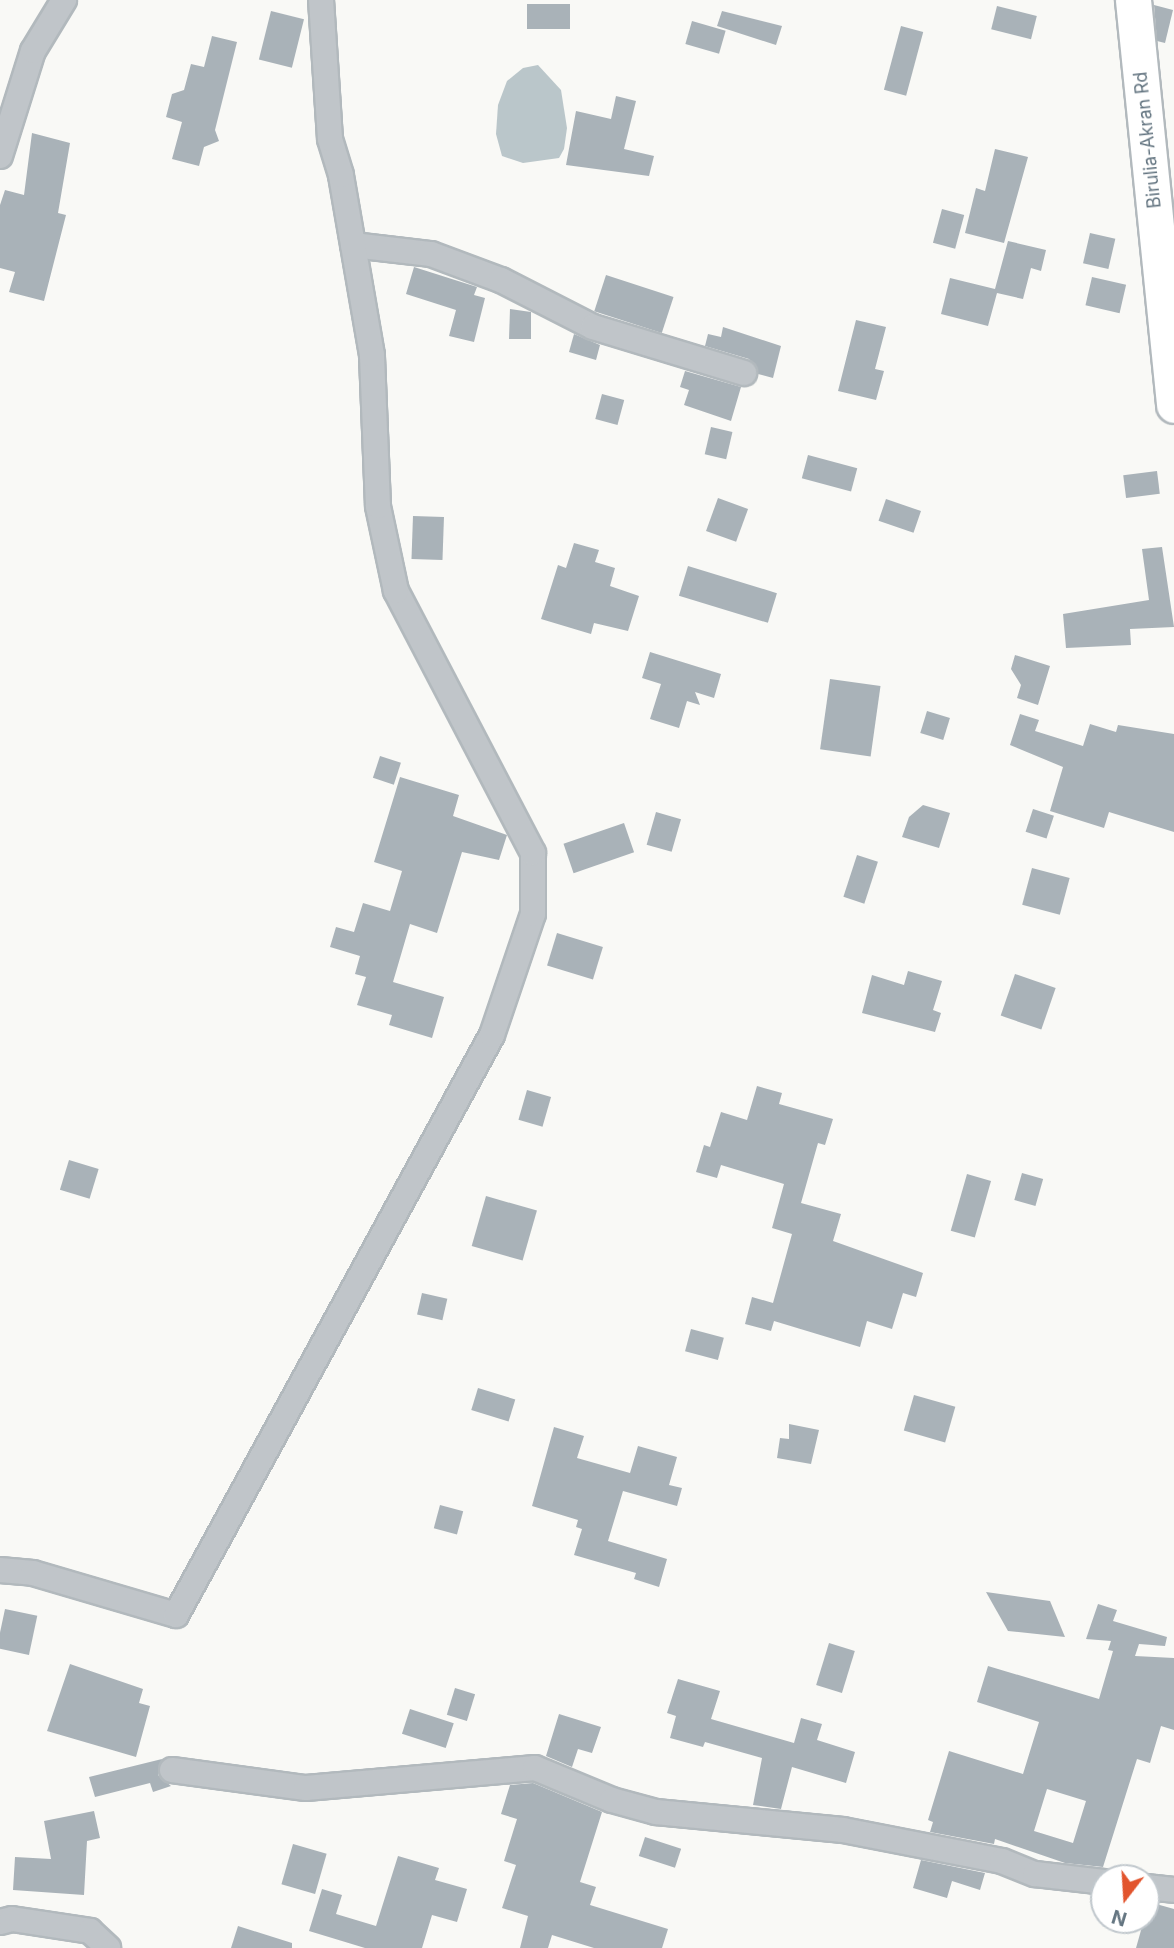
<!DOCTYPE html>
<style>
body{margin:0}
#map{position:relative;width:1174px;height:1948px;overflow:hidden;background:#f9f9f6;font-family:Inter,sans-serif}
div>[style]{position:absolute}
.water>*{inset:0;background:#bac6ca}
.building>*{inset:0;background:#a9b2b8;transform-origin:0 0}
.roads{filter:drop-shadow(2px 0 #b2b9bd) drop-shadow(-2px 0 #b2b9bd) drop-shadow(0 2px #b2b9bd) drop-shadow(0 -2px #b2b9bd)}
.street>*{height:24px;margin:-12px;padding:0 12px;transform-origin:12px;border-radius:12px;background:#c0c5c9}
.secondary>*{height:35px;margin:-17.5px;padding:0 17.5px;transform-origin:17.5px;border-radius:17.5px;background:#fff}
span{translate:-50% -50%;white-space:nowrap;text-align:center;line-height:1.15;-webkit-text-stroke:7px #fff;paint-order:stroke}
.street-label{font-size:18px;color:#647581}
.north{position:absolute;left:1090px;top:1864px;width:70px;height:70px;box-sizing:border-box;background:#fff;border:2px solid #c1c8cd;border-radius:50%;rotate:197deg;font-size:19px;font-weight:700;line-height:28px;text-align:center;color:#647581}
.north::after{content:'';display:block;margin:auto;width:24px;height:32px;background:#e2542d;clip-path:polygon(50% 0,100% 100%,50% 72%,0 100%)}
</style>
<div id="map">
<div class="water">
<i style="clip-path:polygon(538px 65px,561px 90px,567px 128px,564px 149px,559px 158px,523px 163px,502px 156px,496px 134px,498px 105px,507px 81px,523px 68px)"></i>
</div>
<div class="building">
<i style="left:527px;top:4px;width:43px;height:25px"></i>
<i style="clip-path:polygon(1154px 5px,1173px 10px,1165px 43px,1157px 41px)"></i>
<i style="left:997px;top:6px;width:41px;height:24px;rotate:14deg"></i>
<i style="left:271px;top:11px;width:34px;height:50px;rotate:14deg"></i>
<i style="clip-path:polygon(722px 11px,782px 26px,776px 45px,717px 26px)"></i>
<i style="left:692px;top:21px;width:35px;height:24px;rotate:16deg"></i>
<i style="left:901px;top:26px;width:23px;height:66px;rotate:15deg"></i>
<i style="clip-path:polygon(212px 36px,237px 42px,215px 130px,219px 141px,204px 147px,199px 166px,172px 159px,182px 122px,166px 117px,172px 94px,184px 90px,191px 64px,204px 67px)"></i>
<i style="clip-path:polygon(616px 96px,636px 101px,624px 149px,654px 156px,649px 176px,566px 165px,576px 111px,611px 119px)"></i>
<i style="clip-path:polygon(32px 133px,70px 143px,58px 213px,66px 215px,44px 301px,9px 292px,15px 272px,0 268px,0 205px,5px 190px,24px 195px)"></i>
<i style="clip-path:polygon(995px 149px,1028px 157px,1004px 243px,965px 233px,976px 188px,985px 191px)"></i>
<i style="left:942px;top:209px;width:23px;height:35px;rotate:15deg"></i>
<i style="left:1090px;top:233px;width:26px;height:31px;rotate:13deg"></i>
<i style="clip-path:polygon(1008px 241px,1046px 250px,1041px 271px,1031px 268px,1023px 299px,997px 293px,988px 326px,941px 314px,950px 278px,995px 289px)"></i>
<i style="clip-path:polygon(414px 267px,477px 287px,474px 295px,485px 298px,474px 342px,449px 336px,456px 310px,406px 294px)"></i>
<i style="left:606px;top:275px;width:71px;height:38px;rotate:18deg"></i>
<i style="left:1092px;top:277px;width:35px;height:29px;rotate:13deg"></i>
<i style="clip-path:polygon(510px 309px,531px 312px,531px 339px,509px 339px)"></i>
<i style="clip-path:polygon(856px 320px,886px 327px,875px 369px,884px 371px,876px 400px,838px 391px)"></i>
<i style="clip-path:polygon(723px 327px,781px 346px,773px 378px,758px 374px,749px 359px,705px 346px,708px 334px,721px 337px)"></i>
<i style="clip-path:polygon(574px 334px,600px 345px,596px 360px,569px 352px)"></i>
<i style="clip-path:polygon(685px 371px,741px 387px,731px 421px,684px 405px,689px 390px,680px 387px)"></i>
<i style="left:602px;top:394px;width:23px;height:26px;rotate:15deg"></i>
<i style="left:711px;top:427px;width:22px;height:28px;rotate:13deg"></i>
<i style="left:808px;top:455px;width:51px;height:24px;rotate:15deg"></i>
<i style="left:1157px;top:471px;width:23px;height:34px;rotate:83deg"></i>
<i style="left:718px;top:498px;width:32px;height:35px;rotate:20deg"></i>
<i style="left:886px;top:499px;width:37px;height:23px;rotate:19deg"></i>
<i style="left:413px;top:516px;width:31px;height:43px;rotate:2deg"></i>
<i style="clip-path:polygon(574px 543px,599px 550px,595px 562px,615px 568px,610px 586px,639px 596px,628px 631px,594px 623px,591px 634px,541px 619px,558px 565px,566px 568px)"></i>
<i style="clip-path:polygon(1162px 547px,1174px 627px,1130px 629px,1131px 645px,1066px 648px,1063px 614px,1149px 600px,1142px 549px)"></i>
<i style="left:688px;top:566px;width:93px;height:31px;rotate:17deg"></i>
<i style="clip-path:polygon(650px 652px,721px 674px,714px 698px,695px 692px,700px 705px,687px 701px,679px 728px,650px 719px,661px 684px,642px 678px)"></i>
<i style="clip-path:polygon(1015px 655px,1050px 666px,1038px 705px,1017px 698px,1021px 685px,1011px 669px)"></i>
<i style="left:830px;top:679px;width:51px;height:71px;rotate:8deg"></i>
<i style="left:927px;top:711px;width:24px;height:23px;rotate:17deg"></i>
<i style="clip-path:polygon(1020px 714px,1039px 720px,1035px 731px,1083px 746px,1090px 724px,1116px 732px,1118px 725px,1174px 734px,1174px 832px,1109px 812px,1104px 828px,1050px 811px,1063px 767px,1010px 745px)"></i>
<i style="left:380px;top:756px;width:22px;height:23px;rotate:18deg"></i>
<i style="clip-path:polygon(400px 777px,459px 795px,453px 816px,507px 835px,499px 860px,462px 852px,437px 933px,410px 924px,393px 982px,444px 997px,432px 1038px,389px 1025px,392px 1015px,357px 1005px,366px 977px,355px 974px,360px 956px,330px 947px,336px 927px,354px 932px,363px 903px,390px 911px,402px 871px,374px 862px)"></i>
<i style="clip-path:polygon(923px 805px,950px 813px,939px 848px,902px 837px,909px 817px)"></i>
<i style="left:1033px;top:809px;width:22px;height:24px;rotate:18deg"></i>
<i style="left:656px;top:812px;width:26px;height:34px;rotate:16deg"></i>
<i style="left:624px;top:823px;width:31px;height:64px;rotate:71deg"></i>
<i style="left:857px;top:855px;width:22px;height:44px;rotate:18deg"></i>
<i style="left:1032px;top:868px;width:39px;height:38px;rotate:15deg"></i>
<i style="left:557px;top:933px;width:48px;height:34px;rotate:17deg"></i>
<i style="clip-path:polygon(908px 971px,942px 981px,933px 1010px,941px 1013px,935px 1032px,862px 1013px,872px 975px,904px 985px)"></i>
<i style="left:1015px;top:974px;width:43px;height:44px;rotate:19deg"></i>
<i style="clip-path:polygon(757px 1086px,782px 1093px,779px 1104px,833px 1119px,825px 1145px,818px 1143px,801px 1203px,841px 1214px,833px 1241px,923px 1273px,916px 1297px,903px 1293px,892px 1329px,867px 1321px,860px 1347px,774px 1321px,771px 1331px,745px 1324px,752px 1297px,773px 1303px,792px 1234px,772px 1228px,784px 1184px,721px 1165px,717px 1178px,696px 1172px,704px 1145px,710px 1147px,721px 1112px,747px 1120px)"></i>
<i style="left:527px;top:1090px;width:25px;height:31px;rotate:16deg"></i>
<i style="left:69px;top:1160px;width:31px;height:31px;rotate:17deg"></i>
<i style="left:1022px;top:1173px;width:22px;height:28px;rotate:16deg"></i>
<i style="left:967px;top:1174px;width:25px;height:59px;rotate:16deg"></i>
<i style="left:486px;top:1196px;width:53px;height:52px;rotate:16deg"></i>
<i style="left:422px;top:1293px;width:26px;height:22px;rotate:13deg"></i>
<i style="left:691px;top:1329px;width:34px;height:23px;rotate:15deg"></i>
<i style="left:478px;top:1388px;width:39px;height:23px;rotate:17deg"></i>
<i style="left:914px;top:1395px;width:43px;height:37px;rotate:16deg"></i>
<i style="clip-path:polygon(789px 1424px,819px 1430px,811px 1464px,777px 1458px,780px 1438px,789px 1439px)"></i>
<i style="clip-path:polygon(554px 1427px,584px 1436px,577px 1458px,630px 1473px,638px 1446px,677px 1457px,669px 1485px,682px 1488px,677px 1506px,623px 1491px,608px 1541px,667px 1559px,659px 1587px,634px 1579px,636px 1573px,574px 1555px,582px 1529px,576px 1527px,578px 1520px,532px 1506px)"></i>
<i style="left:440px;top:1505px;width:24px;height:24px;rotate:15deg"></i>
<i style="clip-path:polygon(986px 1592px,1050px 1601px,1065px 1637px,1008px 1631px)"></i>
<i style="clip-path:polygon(evenodd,1098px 1604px,1117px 1610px,1113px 1621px,1167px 1637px,1165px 1646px,1139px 1644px,1135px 1656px,1174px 1658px,1174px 1730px,1161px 1726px,1150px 1763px,1137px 1759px,1103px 1867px,1065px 1863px,995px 1839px,994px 1844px,930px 1832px,933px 1822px,928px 1820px,949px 1751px,1023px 1774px,1039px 1722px,977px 1702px,988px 1666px,1099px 1699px,1113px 1651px,1108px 1650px,1111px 1641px,1086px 1639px,1098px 1604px,1047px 1789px,1086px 1801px,1073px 1843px,1034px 1831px,1047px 1789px)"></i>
<i style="left:5px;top:1609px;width:33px;height:40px;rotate:12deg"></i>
<i style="left:829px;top:1643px;width:27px;height:44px;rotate:17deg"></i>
<i style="clip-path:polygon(70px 1664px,143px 1689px,139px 1703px,150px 1706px,136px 1757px,47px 1731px)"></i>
<i style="clip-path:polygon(678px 1679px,720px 1691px,711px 1719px,794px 1743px,801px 1718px,822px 1724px,817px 1740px,855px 1752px,846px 1783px,792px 1767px,781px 1809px,753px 1805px,762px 1758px,705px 1742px,703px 1747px,670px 1738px,676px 1716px,667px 1713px)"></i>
<i style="left:455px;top:1688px;width:21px;height:28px;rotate:17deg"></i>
<i style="left:410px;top:1709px;width:46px;height:26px;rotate:18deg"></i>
<i style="clip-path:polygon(559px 1714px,601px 1727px,592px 1753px,578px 1749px,572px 1767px,546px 1756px)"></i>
<i style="clip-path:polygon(162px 1759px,158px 1775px,171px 1786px,153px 1792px,150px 1783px,95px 1797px,89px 1777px)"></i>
<i style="clip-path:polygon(533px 1783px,602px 1812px,580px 1882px,596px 1887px,590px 1905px,668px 1929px,662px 1948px,594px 1948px,552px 1935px,548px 1948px,520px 1948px,528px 1916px,502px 1908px,516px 1865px,504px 1861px,517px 1819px,501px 1814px,510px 1785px)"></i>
<i style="clip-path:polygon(94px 1811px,100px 1838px,87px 1841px,84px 1895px,13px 1890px,15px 1857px,51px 1859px,44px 1821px)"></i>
<i style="left:645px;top:1837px;width:38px;height:20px;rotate:18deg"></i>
<i style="left:293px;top:1844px;width:35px;height:42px;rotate:16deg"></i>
<i style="clip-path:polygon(398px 1856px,439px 1868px,435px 1880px,467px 1889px,457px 1922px,432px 1915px,422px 1948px,365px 1948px,309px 1931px,322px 1889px,342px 1895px,336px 1914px,376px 1926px)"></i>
<i style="clip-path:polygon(921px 1860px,985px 1873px,980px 1890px,952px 1881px,947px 1898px,913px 1888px)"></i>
<i style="clip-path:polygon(1149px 1902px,1174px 1909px,1174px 1948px,1136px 1948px)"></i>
<i style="clip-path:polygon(238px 1926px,292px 1943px,292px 1948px,231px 1948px)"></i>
</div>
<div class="roads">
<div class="street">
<i style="left:0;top:156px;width:110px;rotate:-72.6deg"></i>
<i style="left:33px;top:51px;width:60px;rotate:-58.7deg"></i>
<i style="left:353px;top:245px;width:79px;rotate:6.6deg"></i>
<i style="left:431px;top:254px;width:75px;rotate:20.4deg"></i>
<i style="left:501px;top:280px;width:103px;rotate:27.1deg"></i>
<i style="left:593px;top:327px;width:158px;rotate:16.9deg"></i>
<i style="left:0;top:1570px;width:33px;rotate:5deg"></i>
<i style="left:33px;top:1573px;width:149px;rotate:16.4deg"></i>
<i style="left:176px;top:1615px;width:660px;rotate:-61.42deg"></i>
<i style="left:492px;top:1035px;width:128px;rotate:-71.3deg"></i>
<i style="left:533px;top:914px;width:61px;rotate:-90deg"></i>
<i style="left:533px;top:853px;width:296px;rotate:-117.6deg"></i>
<i style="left:396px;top:591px;width:87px;rotate:-102deg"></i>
<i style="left:378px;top:506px;width:151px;rotate:-92.3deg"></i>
<i style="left:372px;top:355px;width:183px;rotate:-99.8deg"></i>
<i style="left:341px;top:175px;width:38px;rotate:-107deg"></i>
<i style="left:330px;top:139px;width:139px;rotate:-93.7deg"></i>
<i style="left:172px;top:1770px;width:135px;rotate:7.7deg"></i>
<i style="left:306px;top:1788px;width:230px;rotate:-5deg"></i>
<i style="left:535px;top:1768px;width:83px;rotate:22.6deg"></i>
<i style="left:612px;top:1800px;width:46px;rotate:15.3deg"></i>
<i style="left:656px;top:1812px;width:188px;rotate:5.5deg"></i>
<i style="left:843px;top:1830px;width:162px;rotate:11deg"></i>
<i style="left:1002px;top:1861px;width:35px;rotate:22deg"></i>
<i style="left:1035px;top:1874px;width:69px;rotate:6.6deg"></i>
<i style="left:1146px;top:1887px;width:28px;rotate:6deg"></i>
<i style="left:0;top:1922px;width:12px;rotate:-14deg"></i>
<i style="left:12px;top:1919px;width:79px;rotate:8.7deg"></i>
<i style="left:90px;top:1931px;width:25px;rotate:43deg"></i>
</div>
<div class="secondary">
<i style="left:1133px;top:0;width:407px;rotate:84.2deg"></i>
</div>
</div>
<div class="street-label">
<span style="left:1148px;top:140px;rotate:-96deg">Birulia-Akran Rd</span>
</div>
<div class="north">N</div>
</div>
